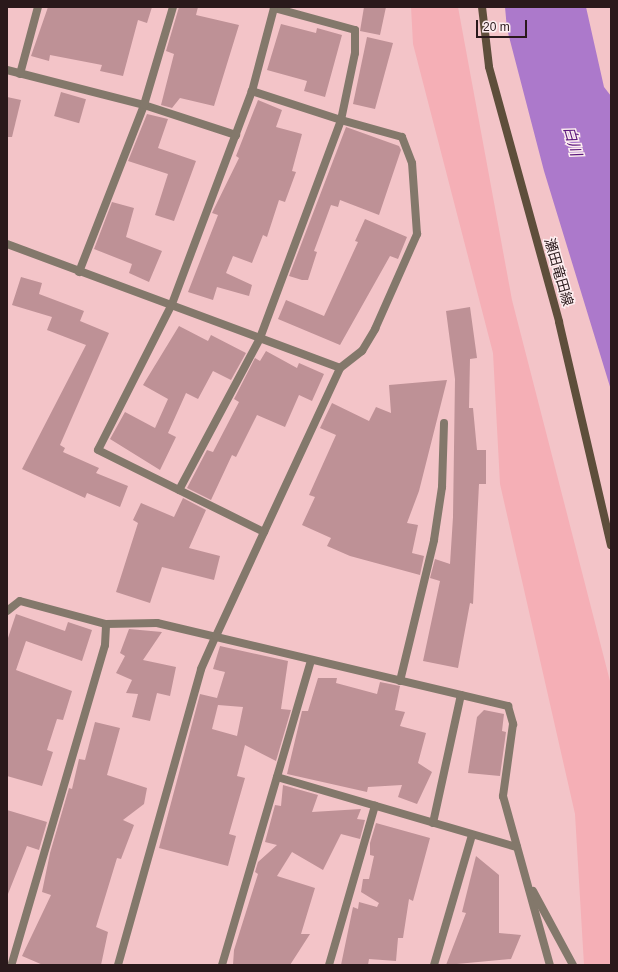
<!DOCTYPE html>
<meta charset="utf-8">
<style>
body{margin:0}
#map{position:relative;width:618px;height:972px;overflow:hidden;background:#f3c4c8;font-family:Helvetica,"Noto Sans JP",sans-serif}
div>[style]{position:absolute}
.green>*{inset:0;background:#f5afb6}
.water>*{inset:0;background:#ac79cb}
.building>*{inset:0;background:#be9196;transform-origin:0 0}
.street>*{height:8px;margin:-4px;padding:0 4px;transform-origin:4px;border-radius:4px;background:#83786b}
.secondary>*{height:8px;margin:-4px;padding:0 4px;transform-origin:4px;border-radius:4px;background:#5e4e3b}
span{translate:-50% -50%;white-space:nowrap;text-align:center;line-height:1.15;-webkit-text-stroke:3px #fdeef0;paint-order:stroke}
.street-label{font-size:14px;color:#2a191b}
.water-label{font-size:15px;color:#5c187c;font-style:italic}
.frame{position:absolute;inset:0;border:8px solid #2a191b;pointer-events:none}
.scale{position:absolute;left:476px;top:20px;width:51px;height:18px;box-sizing:border-box;border:2px solid #2a191b;border-top:0;padding-left:5px;font-size:12px;line-height:14px;white-space:nowrap;color:#2a191b;-webkit-text-stroke:3px #fdeef0;paint-order:stroke}
</style>
<div id="map">
<div class="green">
<i style="clip-path:polygon(411px 7px,458px 7px,512px 300px,611px 685px,611px 965px,584px 965px,575px 814px,500px 484px,493px 353px,413px 44px)"></i>
</div>
<div class="water">
<i style="clip-path:polygon(505px 7px,586px 7px,604px 87px,611px 96px,611px 390px,544px 171px,507px 29px)"></i>
</div>
<div class="building">
<i style="clip-path:polygon(48px 7px,152px 7px,147px 23px,138px 20px,123px 76px,100px 71px,102px 65px,50px 55px,49px 61px,31px 56px)"></i>
<i style="clip-path:polygon(179px 7px,198px 7px,196px 15px,239px 25px,214px 106px,180px 98px,172px 108px,161px 105px,174px 54px,166px 51px)"></i>
<i style="clip-path:polygon(364px 7px,386px 7px,380px 35px,360px 31px)"></i>
<i style="clip-path:polygon(281px 24px,316px 33px,317px 28px,342px 35px,325px 97px,304px 91px,307px 81px,267px 70px)"></i>
<i style="clip-path:polygon(367px 37px,393px 43px,375px 109px,353px 104px)"></i>
<i style="left:61px;top:92px;width:26px;height:25px;rotate:16deg"></i>
<i style="clip-path:polygon(7px 97px,21px 100px,12px 137px,7px 137px)"></i>
<i style="clip-path:polygon(258px 100px,282px 110px,276px 127px,302px 134px,292px 171px,296px 172px,285px 202px,279px 200px,267px 237px,263px 235px,252px 263px,233px 256px,226px 273px,252px 285px,249px 296px,217px 287px,213px 300px,188px 292px,218px 215px,212px 213px,239px 158px,236px 156px)"></i>
<i style="clip-path:polygon(147px 114px,168px 119px,158px 148px,196px 161px,174px 221px,155px 215px,168px 174px,128px 161px)"></i>
<i style="clip-path:polygon(346px 127px,399px 146px,401px 150px,379px 215px,340px 200px,338px 207px,331px 205px,314px 251px,317px 252px,308px 280px,302px 280px,289px 276px)"></i>
<i style="clip-path:polygon(112px 202px,134px 208px,126px 237px,162px 251px,149px 282px,129px 273px,132px 264px,94px 249px)"></i>
<i style="clip-path:polygon(365px 219px,407px 237px,398px 259px,390px 256px,340px 345px,278px 319px,286px 300px,324px 316px,358px 242px,355px 241px)"></i>
<i style="clip-path:polygon(21px 277px,42px 283px,39px 294px,84px 311px,80px 321px,109px 333px,60px 445px,65px 448px,63px 452px,99px 468px,96px 473px,128px 486px,120px 507px,87px 493px,85px 498px,22px 469px,86px 345px,47px 330px,52px 317px,12px 305px)"></i>
<i style="clip-path:polygon(470px 307px,477px 358px,470px 359px,469px 408px,473px 408px,477px 450px,486px 450px,486px 484px,479px 484px,473px 604px,470px 603px,458px 668px,423px 661px,440px 581px,430px 578px,435px 559px,450px 564px,453px 517px,455px 379px,446px 311px)"></i>
<i style="clip-path:polygon(179px 326px,208px 341px,211px 335px,246px 353px,231px 380px,213px 371px,198px 399px,186px 393px,168px 433px,176px 437px,160px 470px,110px 439px,125px 412px,155px 428px,168px 399px,143px 385px)"></i>
<i style="clip-path:polygon(266px 351px,297px 368px,299px 363px,324px 374px,312px 401px,299px 395px,285px 427px,257px 415px,236px 457px,232px 455px,211px 500px,187px 488px,207px 450px,213px 452px,239px 402px,234px 399px,255px 358px,260px 361px)"></i>
<i style="clip-path:polygon(447px 380px,419px 491px,407px 523px,418px 525px,412px 553px,424px 556px,420px 575px,350px 556px,327px 546px,331px 538px,302px 525px,315px 497px,309px 495px,336px 435px,320px 428px,332px 403px,369px 421px,376px 407px,391px 413px,389px 385px)"></i>
<i style="clip-path:polygon(183px 498px,206px 510px,189px 548px,220px 556px,214px 580px,162px 567px,150px 603px,116px 592px,138px 523px,133px 520px,141px 503px,174px 517px)"></i>
<i style="clip-path:polygon(16px 614px,65px 631px,68px 622px,92px 630px,82px 661px,26px 641px,16px 670px,72px 691px,63px 720px,57px 719px,47px 750px,53px 752px,42px 786px,7px 776px,7px 641px)"></i>
<i style="clip-path:polygon(129px 629px,162px 632px,143px 660px,176px 667px,170px 696px,157px 693px,150px 721px,132px 717px,138px 694px,126px 693px,132px 680px,116px 673px,125px 656px,120px 653px)"></i>
<i style="clip-path:polygon(evenodd,220px 646px,288px 661px,281px 709px,291px 710px,276px 761px,245px 745px,237px 776px,245px 778px,229px 834px,236px 836px,228px 866px,159px 848px,200px 694px,217px 698px,225px 672px,213px 669px,220px 646px,218px 705px,243px 707px,237px 736px,212px 729px,218px 705px)"></i>
<i style="clip-path:polygon(318px 678px,337px 678px,336px 683px,377px 694px,380px 682px,400px 686px,395px 710px,405px 712px,400px 726px,426px 733px,418px 763px,432px 772px,417px 804px,398px 797px,402px 785px,368px 787px,367px 792px,287px 774px,302px 711px,308px 711px)"></i>
<i style="clip-path:polygon(484px 710px,504px 714px,502px 731px,506px 732px,500px 776px,468px 773px,477px 717px)"></i>
<i style="clip-path:polygon(95px 722px,120px 728px,107px 775px,147px 788px,144px 804px,123px 820px,134px 825px,121px 859px,117px 858px,96px 927px,108px 932px,101px 965px,43px 965px,22px 956px,51px 895px,42px 892px,50px 853px,69px 788px,72px 789px,79px 759px,85px 760px)"></i>
<i style="clip-path:polygon(283px 785px,318px 795px,312px 812px,361px 809px,357px 819px,365px 820px,360px 839px,341px 834px,323px 870px,292px 852px,277px 876px,315px 888px,301px 934px,310px 934px,290px 965px,233px 965px,234px 950px,258px 874px,255px 872px,258px 862px,277px 845px,265px 842px,275px 805px,281px 806px)"></i>
<i style="clip-path:polygon(7px 810px,47px 822px,39px 850px,27px 846px,8px 894px)"></i>
<i style="clip-path:polygon(376px 823px,430px 838px,413px 901px,409px 899px,403px 938px,398px 938px,396px 961px,369px 959px,368px 965px,341px 965px,353px 907px,358px 909px,359px 902px,377px 907px,379px 903px,361px 892px,363px 879px,369px 879px,374px 856px,370px 855px,370px 843px)"></i>
<i style="clip-path:polygon(476px 856px,499px 875px,499px 933px,521px 935px,511px 959px,446px 965px,466px 913px,462px 912px)"></i>
</div>
<div class="street">
<i style="left:7px;top:70px;width:141px;rotate:14.3deg"></i>
<i style="left:144px;top:105px;width:97px;rotate:18.1deg"></i>
<i style="left:20px;top:74px;width:69px;rotate:-75deg"></i>
<i style="left:7px;top:244px;width:355px;rotate:20.4deg"></i>
<i style="left:79px;top:272px;width:179px;rotate:-68.7deg"></i>
<i style="left:144px;top:105px;width:102px;rotate:-73.5deg"></i>
<i style="left:179px;top:490px;width:172px;rotate:-61.9deg"></i>
<i style="left:260px;top:338px;width:233px;rotate:-69.6deg"></i>
<i style="left:341px;top:120px;width:94px;rotate:-162deg"></i>
<i style="left:7px;top:611px;width:16px;rotate:-38deg"></i>
<i style="left:20px;top:601px;width:89px;rotate:15deg"></i>
<i style="left:106px;top:624px;width:51px;rotate:-1.1deg"></i>
<i style="left:157px;top:623px;width:361px;rotate:13.3deg"></i>
<i style="left:508px;top:706px;width:19px;rotate:74deg"></i>
<i style="left:513px;top:724px;width:73px;rotate:97.9deg"></i>
<i style="left:503px;top:796px;width:175px;rotate:74.5deg"></i>
<i style="left:400px;top:681px;width:145px;rotate:-76.4deg"></i>
<i style="left:434px;top:540px;width:54px;rotate:-81.4deg"></i>
<i style="left:442px;top:487px;width:64px;rotate:-88.2deg"></i>
<i style="left:277px;top:777px;width:250px;rotate:16.3deg"></i>
<i style="left:433px;top:823px;width:131px;rotate:-77.7deg"></i>
<i style="left:533px;top:891px;width:84px;rotate:61.6deg"></i>
<i style="left:12px;top:963px;width:331px;rotate:-73.7deg"></i>
<i style="left:105px;top:645px;width:21px;rotate:-87deg"></i>
<i style="left:118px;top:965px;width:307px;rotate:-74.3deg"></i>
<i style="left:201px;top:669px;width:36px;rotate:-66deg"></i>
<i style="left:216px;top:636px;width:115px;rotate:-65.2deg"></i>
<i style="left:264px;top:532px;width:181px;rotate:-65.1deg"></i>
<i style="left:340px;top:368px;width:28px;rotate:-38deg"></i>
<i style="left:362px;top:351px;width:26px;rotate:-59deg"></i>
<i style="left:375px;top:329px;width:104px;rotate:-66.1deg"></i>
<i style="left:417px;top:234px;width:71px;rotate:-94deg"></i>
<i style="left:412px;top:163px;width:28px;rotate:-111deg"></i>
<i style="left:402px;top:137px;width:63px;rotate:-164.4deg"></i>
<i style="left:341px;top:120px;width:68px;rotate:-78.2deg"></i>
<i style="left:355px;top:53px;width:23px;rotate:-90deg"></i>
<i style="left:355px;top:30px;width:84px;rotate:-164.8deg"></i>
<i style="left:274px;top:8px;width:86px;rotate:104.8deg"></i>
<i style="left:252px;top:91px;width:230px;rotate:110.6deg"></i>
<i style="left:171px;top:306px;width:161px;rotate:116.9deg"></i>
<i style="left:98px;top:450px;width:185px;rotate:26.3deg"></i>
<i style="left:222px;top:965px;width:317px;rotate:-73.7deg"></i>
<i style="left:329px;top:965px;width:166px;rotate:-73.9deg"></i>
<i style="left:434px;top:965px;width:135px;rotate:-73.7deg"></i>
</div>
<div class="secondary">
<i style="left:482px;top:7px;width:60px;rotate:83.3deg"></i>
<i style="left:489px;top:67px;width:264px;rotate:74.6deg"></i>
<i style="left:559px;top:322px;width:229px;rotate:76.9deg"></i>
</div>
<div class="street-label">
<span style="left:559px;top:272px;rotate:74deg">瀬田竜田線</span>
</div>
<div class="water-label">
<span style="left:573px;top:141px;rotate:74deg">白川</span>
</div>
<div class="frame"></div>
<div class="scale">20 m</div>
</div>
